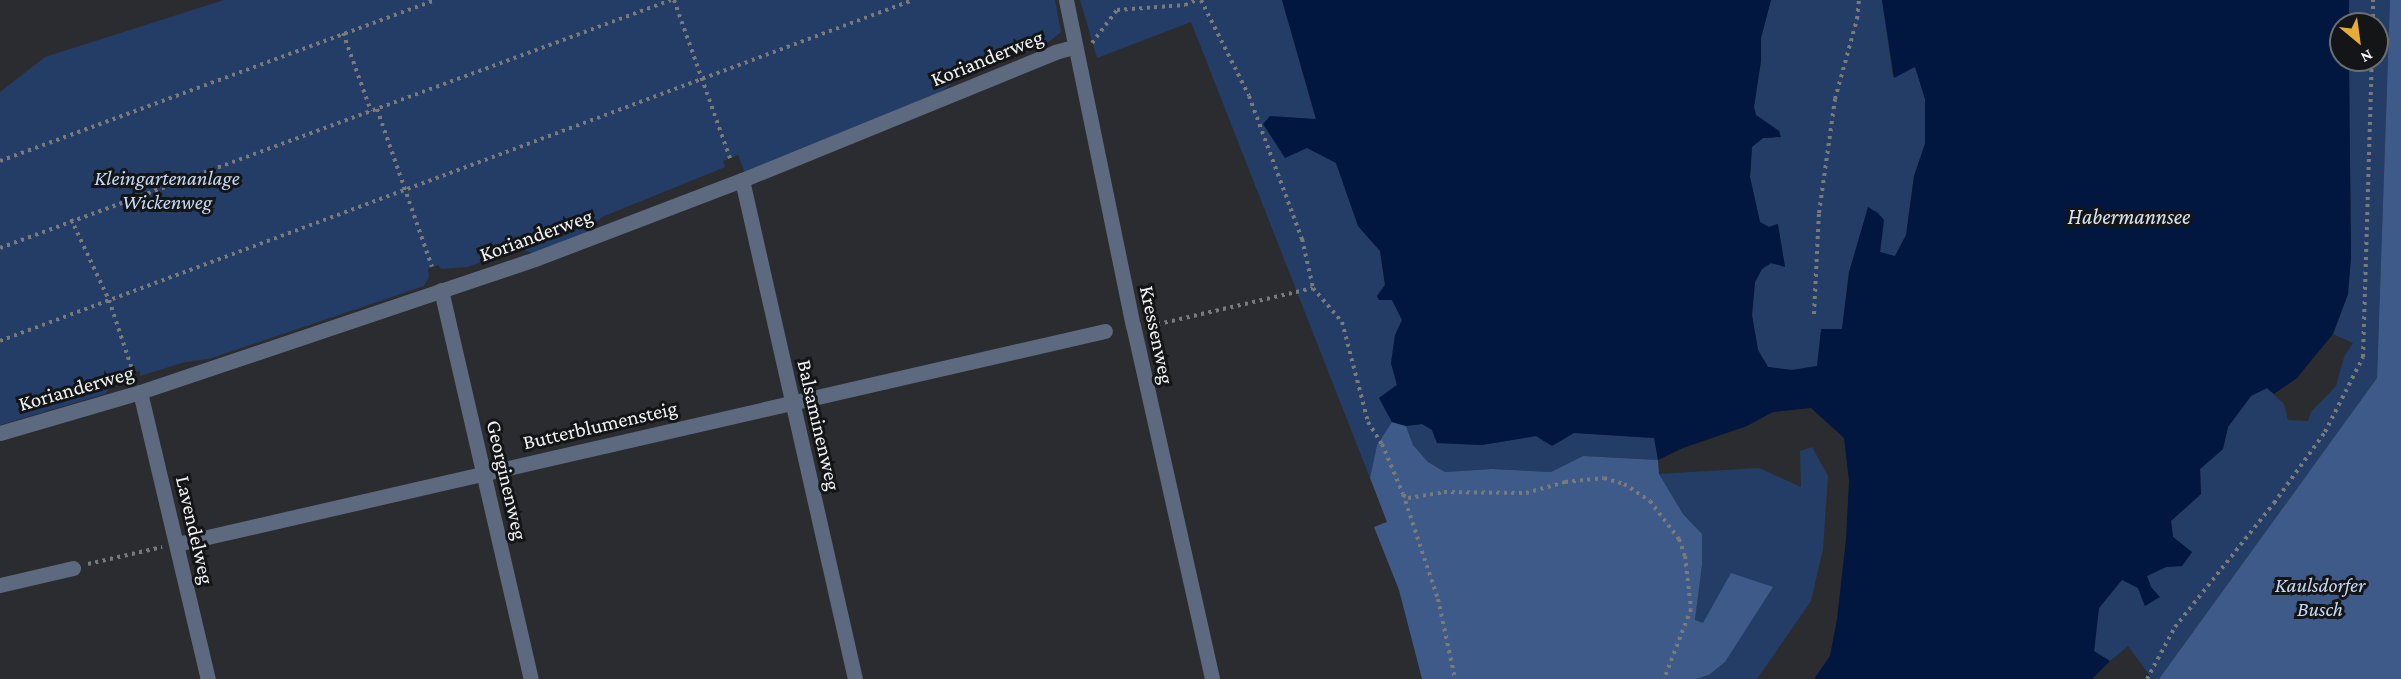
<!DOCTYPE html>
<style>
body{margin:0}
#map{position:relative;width:2401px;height:679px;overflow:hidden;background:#2b2c2f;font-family:"Crimson Pro",serif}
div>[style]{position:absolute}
.green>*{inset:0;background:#243d67}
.forest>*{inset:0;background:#3e5a89}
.water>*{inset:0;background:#011740}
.path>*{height:4px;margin-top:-2px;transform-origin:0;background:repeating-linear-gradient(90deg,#787a7c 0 3px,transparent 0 7.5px)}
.minor>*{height:15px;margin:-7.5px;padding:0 7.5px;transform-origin:7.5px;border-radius:7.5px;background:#5c697e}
span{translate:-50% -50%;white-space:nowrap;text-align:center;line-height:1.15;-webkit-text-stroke:6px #141516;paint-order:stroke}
.street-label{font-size:21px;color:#f2f4f5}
.park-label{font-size:21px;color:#c6d9f6;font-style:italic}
.water-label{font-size:22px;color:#d9e3f2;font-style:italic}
.north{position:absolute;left:2329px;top:12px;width:60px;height:60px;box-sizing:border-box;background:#141516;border:2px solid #6d6e6f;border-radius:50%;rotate:151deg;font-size:16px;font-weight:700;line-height:24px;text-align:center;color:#f2f4f5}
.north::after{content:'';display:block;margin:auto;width:21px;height:27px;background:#e7ac37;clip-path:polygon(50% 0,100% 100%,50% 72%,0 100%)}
</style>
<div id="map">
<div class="green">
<i style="clip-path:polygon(224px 0,1055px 0,1061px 32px,1046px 44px,956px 80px,942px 91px,745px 173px,738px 155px,723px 161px,725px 167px,602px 217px,583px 235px,532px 253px,521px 249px,467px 267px,441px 269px,438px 265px,428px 269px,429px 277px,424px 286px,209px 359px,185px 362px,140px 376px,140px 371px,133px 372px,126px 375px,126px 382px,111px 387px,105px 394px,0 425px,0 92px,45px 57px)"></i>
<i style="clip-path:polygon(1080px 0,1282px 0,1316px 120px,1284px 117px,1307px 148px,1336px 163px,1358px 226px,1380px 251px,1385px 285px,1377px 296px,1379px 300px,1392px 300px,1402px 320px,1395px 335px,1391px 363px,1397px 385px,1379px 398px,1392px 422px,1377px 445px,1370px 478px,1191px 22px,1097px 58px)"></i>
<i style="clip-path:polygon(1771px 0,1882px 0,1893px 77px,1915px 66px,1925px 99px,1925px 144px,1914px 176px,1906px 235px,1895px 257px,1880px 252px,1884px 220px,1849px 272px,1842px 329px,1822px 329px,1817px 366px,1792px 370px,1768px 367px,1758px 350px,1752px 315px,1755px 282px,1762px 269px,1771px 263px,1785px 266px,1777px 224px,1769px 227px,1760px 222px,1750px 177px,1752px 147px,1763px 138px,1774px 138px,1779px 131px,1756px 115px,1754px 107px,1761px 61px,1761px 38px)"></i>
<i style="clip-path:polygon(2349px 0,2390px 0,2377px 378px,2159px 679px,2147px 679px,2150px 676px,2128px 646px,2110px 661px,2094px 652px,2099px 608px,2122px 580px,2138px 588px,2145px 606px,2151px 587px,2147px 576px,2166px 567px,2182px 566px,2192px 552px,2173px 537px,2171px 521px,2201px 494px,2200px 469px,2223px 449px,2228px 427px,2251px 396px,2267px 388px,2284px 404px,2288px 420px,2308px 421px,2311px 412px,2336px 386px,2344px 357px,2353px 343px,2333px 334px,2348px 294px,2351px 257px,2349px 60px,2377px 60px,2377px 24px,2349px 24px)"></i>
<i style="clip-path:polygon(1422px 424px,1432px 430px,1437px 443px,1482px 445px,1536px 436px,1552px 446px,1574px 433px,1655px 438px,1658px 460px,1583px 456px,1551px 472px,1492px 469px,1445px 472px,1428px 462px,1413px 445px,1406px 426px)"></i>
<i style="clip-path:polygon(1812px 447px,1828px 476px,1823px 549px,1811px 601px,1757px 679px,1696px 679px,1709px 675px,1725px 662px,1745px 628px,1702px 623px,1695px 620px,1702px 565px,1702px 534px,1683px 514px,1659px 474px,1759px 468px,1801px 487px,1800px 451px)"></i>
</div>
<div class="forest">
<i style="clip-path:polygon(2390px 0,2401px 0,2401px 679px,2159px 679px,2377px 378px)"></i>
<i style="clip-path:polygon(1392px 422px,1406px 426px,1413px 445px,1428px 462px,1445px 472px,1492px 469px,1551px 472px,1583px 456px,1658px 460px,1659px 474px,1683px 514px,1702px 534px,1702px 565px,1695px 620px,1703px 623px,1731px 573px,1773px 587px,1725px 662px,1709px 675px,1696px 679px,1422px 679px,1399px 590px,1374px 527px,1387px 522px,1370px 478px,1377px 445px)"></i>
</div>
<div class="water">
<i style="clip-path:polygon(1282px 0,1771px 0,1761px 38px,1761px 61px,1754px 107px,1756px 115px,1779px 131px,1781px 137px,1763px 138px,1752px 147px,1750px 177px,1760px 222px,1769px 227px,1778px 224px,1785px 267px,1771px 263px,1762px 269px,1755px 282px,1752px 315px,1758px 350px,1768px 367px,1792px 370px,1817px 366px,1821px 329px,1842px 329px,1849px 272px,1868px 207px,1878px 213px,1884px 220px,1880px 252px,1895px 256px,1906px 235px,1914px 176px,1925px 144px,1925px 99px,1915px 67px,1894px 78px,1882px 0,2349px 0,2349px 24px,2341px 24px,2341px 60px,2349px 60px,2351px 257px,2348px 294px,2333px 334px,2297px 378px,2274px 394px,2267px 388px,2251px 396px,2228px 427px,2223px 449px,2200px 469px,2201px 494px,2171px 521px,2173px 537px,2192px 552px,2182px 566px,2166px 567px,2147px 576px,2151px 587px,2160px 597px,2145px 606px,2138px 588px,2122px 580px,2099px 608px,2094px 651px,2110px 661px,2092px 679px,1814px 679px,1830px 656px,1837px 619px,1846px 539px,1849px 481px,1844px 438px,1811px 408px,1773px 412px,1747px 426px,1683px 448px,1658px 460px,1654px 438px,1574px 433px,1552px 446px,1536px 436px,1482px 445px,1437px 443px,1432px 430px,1422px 424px,1406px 426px,1392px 422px,1379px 398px,1397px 385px,1391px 363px,1395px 335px,1402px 320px,1392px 300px,1379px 300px,1377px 296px,1385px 285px,1380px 251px,1358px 226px,1336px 163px,1307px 148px,1285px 158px,1263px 124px,1270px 116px,1316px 119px)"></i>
</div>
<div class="path">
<i style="left:674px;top:0;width:168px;rotate:70.5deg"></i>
<i style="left:1201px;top:0;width:107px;rotate:63.4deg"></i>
<i style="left:1249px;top:96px;width:153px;rotate:69.7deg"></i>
<i style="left:1302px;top:239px;width:50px;rotate:77.3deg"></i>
<i style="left:1313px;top:288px;width:45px;rotate:49.5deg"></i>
<i style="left:1342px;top:322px;width:103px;rotate:75.4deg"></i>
<i style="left:1368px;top:422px;width:26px;rotate:58deg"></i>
<i style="left:1382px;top:444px;width:54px;rotate:67.2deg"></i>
<i style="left:1403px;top:494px;width:111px;rotate:71.6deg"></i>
<i style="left:1438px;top:599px;width:82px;rotate:78deg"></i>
<i style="left:2373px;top:24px;width:24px;rotate:-90deg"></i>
<i style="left:343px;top:33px;width:83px;rotate:70.3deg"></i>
<i style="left:1092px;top:43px;width:41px;rotate:-52.9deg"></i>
<i style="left:1117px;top:10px;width:68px;rotate:-4.2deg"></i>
<i style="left:1185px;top:5px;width:13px;rotate:-23deg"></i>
<i style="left:377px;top:109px;width:167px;rotate:70.8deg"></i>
<i style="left:0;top:161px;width:464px;rotate:-20.3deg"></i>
<i style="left:71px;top:219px;width:89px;rotate:64.9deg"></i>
<i style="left:109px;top:300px;width:76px;rotate:71.6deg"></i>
<i style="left:0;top:248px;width:715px;rotate:-20.28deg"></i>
<i style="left:1814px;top:314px;width:101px;rotate:-87.2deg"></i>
<i style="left:1819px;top:213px;width:115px;rotate:-82deg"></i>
<i style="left:1835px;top:99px;width:83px;rotate:-74.6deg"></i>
<i style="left:1857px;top:19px;width:19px;rotate:-84deg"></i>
<i style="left:1150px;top:326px;width:167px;rotate:-13.1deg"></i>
<i style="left:0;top:341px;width:975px;rotate:-20.48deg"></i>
<i style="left:1403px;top:495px;width:6px;rotate:31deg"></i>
<i style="left:1408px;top:498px;width:36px;rotate:-9deg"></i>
<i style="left:1444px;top:492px;width:82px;rotate:0.7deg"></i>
<i style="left:1526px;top:493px;width:41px;rotate:-15.8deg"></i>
<i style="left:1565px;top:482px;width:39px;rotate:-6deg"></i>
<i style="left:1604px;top:478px;width:21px;rotate:17deg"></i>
<i style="left:1624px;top:484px;width:31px;rotate:33deg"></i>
<i style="left:1650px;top:501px;width:48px;rotate:52.7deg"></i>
<i style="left:1679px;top:539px;width:18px;rotate:71deg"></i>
<i style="left:1685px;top:556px;width:53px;rotate:83.5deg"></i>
<i style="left:1691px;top:609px;width:75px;rotate:111.1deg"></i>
<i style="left:88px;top:564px;width:76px;rotate:-12.9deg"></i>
<i style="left:2147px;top:679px;width:59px;rotate:-61.7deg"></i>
<i style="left:2175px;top:627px;width:159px;rotate:-51.4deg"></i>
<i style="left:2274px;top:503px;width:87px;rotate:-54.3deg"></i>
<i style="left:2325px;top:432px;width:84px;rotate:-63.1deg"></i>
<i style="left:2363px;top:357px;width:297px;rotate:-88.3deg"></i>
</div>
<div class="minor">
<i style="left:1066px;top:0;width:332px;rotate:78.4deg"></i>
<i style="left:1133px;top:325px;width:363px;rotate:77.4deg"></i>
<i style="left:742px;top:180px;width:512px;rotate:77.24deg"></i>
<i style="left:441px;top:290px;width:399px;rotate:77deg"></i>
<i style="left:140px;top:392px;width:295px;rotate:76.7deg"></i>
<i style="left:0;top:433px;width:146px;rotate:-16.3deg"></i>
<i style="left:140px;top:392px;width:417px;rotate:-18.6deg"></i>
<i style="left:535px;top:259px;width:222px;rotate:-20.9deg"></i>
<i style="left:742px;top:180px;width:338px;rotate:-22.2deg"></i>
<i style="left:1055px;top:52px;width:20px;rotate:-15deg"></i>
<i style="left:177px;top:544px;width:952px;rotate:-12.93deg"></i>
<i style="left:0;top:585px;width:75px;rotate:-13.1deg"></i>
</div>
<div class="street-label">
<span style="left:987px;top:58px;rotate:-22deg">Korianderweg</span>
<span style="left:536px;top:235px;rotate:-20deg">Korianderweg</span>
<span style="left:1157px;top:335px;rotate:78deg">Kressenweg</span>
<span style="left:76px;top:388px;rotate:-16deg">Korianderweg</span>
<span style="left:600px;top:425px;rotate:-13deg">Butterblumensteig</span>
<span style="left:819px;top:425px;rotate:77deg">Balsaminenweg</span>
<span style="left:507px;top:480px;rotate:77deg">Georginenweg</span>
<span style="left:195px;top:530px;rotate:77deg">Lavendelweg</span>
</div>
<div class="park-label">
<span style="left:167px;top:190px">Kleingartenanlage<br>Wickenweg</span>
<span style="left:2320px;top:597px">Kaulsdorfer<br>Busch</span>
</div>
<div class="water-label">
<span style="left:2129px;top:217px">Habermannsee</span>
</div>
<div class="north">N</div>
</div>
